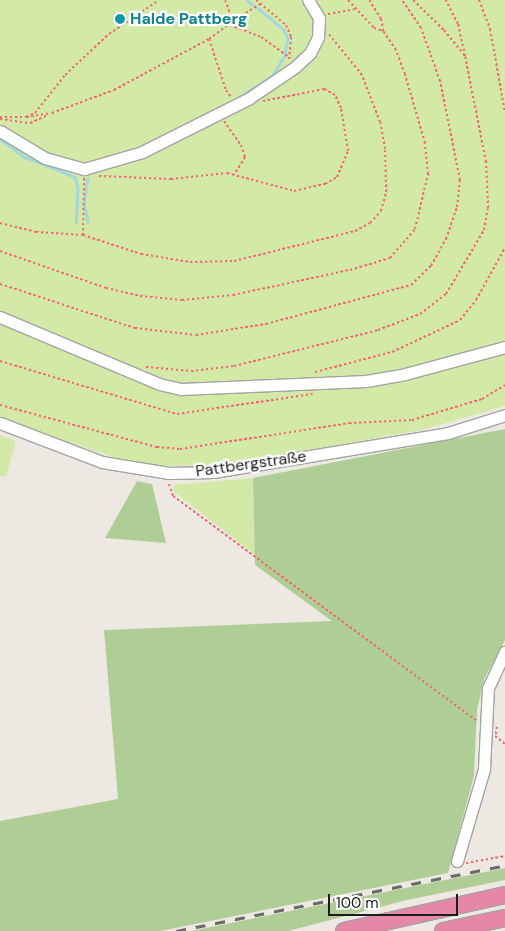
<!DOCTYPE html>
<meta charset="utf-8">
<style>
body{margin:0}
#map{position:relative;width:505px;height:931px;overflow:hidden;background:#eee8e2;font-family:"DM Sans",sans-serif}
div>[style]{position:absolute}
.grass>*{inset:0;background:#d2eaa6}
.forest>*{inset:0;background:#afce96}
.stream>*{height:2.5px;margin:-1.25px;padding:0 1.25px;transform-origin:1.25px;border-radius:1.25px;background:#a1d8dd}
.path>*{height:2px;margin-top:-1px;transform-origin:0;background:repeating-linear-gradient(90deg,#fc656d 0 2.5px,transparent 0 5px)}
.roads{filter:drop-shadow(1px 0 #a3a3a3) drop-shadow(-1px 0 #a3a3a3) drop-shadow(0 1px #a3a3a3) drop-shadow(0 -1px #a3a3a3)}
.minor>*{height:11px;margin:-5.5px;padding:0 5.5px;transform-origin:5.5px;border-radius:5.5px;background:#fff}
.highway>*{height:16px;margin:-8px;padding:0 8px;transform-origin:8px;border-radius:8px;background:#e787a8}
.rail>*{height:2.5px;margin-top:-1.25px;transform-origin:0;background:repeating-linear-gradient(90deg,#6a6a6a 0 10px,transparent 0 20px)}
.dots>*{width:14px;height:14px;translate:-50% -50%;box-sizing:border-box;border:2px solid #fff;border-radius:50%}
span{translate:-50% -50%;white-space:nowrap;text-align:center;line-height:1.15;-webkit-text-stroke:4.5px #fff;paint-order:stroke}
.culture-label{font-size:16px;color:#0d838f;font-weight:700}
.left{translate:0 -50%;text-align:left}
.street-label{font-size:16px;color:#1c1c1c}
.scale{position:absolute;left:328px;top:894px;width:130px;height:22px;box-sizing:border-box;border:2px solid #1c1c1c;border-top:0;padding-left:6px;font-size:15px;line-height:18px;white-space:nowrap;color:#1c1c1c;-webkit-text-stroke:4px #fff;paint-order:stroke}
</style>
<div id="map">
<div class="grass">
<i style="clip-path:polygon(0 0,505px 0,505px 406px,422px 430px,222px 465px,160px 466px,118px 459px,0 418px)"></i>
<i style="clip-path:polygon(0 435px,16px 441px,6px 477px,0 476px)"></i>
<i style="clip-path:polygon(253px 478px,255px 555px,173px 491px,174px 485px)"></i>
</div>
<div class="forest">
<i style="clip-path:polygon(505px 429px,505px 640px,484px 679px,477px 710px,474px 776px,448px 873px,160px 931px,0 931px,0 821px,118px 799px,104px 630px,332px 621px,255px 565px,253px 478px)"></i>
<i style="clip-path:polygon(137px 481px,152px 484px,166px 543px,105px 538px)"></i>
<i style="clip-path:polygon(505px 868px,505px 880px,407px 900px,288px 931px,191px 931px)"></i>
</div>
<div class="stream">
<i style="left:247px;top:0;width:11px;rotate:38deg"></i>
<i style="left:258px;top:8px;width:34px;rotate:40deg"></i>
<i style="left:284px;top:30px;width:9px;rotate:63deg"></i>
<i style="left:288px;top:38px;width:16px;rotate:101deg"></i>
<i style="left:238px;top:98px;width:42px;rotate:-33.3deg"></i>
<i style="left:273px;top:75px;width:22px;rotate:-60deg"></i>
<i style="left:0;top:139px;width:31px;rotate:36deg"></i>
<i style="left:25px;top:157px;width:54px;rotate:21.8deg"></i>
<i style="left:75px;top:177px;width:11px;rotate:75deg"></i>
<i style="left:78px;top:188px;width:34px;rotate:93deg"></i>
<i style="left:88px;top:178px;width:25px;rotate:99deg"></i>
<i style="left:84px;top:203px;width:19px;rotate:78deg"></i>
</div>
<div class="path">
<i style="left:256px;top:0;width:39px;rotate:40deg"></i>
<i style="left:286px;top:25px;width:13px;rotate:67deg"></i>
<i style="left:291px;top:37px;width:23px;rotate:95deg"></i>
<i style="left:348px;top:0;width:38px;rotate:47deg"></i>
<i style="left:374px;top:28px;width:9px;rotate:18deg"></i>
<i style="left:383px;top:31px;width:12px;rotate:-99deg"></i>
<i style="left:381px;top:19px;width:22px;rotate:-122deg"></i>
<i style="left:413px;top:0;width:43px;rotate:44.1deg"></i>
<i style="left:444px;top:30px;width:33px;rotate:51deg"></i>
<i style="left:465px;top:56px;width:33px;rotate:-102deg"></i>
<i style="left:458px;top:24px;width:27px;rotate:-117deg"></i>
<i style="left:479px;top:0;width:31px;rotate:69deg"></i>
<i style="left:490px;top:29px;width:84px;rotate:79.8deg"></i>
<i style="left:328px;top:14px;width:27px;rotate:-10deg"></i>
<i style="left:233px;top:21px;width:32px;rotate:-32deg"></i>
<i style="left:230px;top:25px;width:33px;rotate:21deg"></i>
<i style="left:261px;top:37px;width:36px;rotate:36deg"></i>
<i style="left:209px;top:39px;width:54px;rotate:71.6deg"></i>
<i style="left:226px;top:90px;width:9px;rotate:54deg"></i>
<i style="left:0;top:117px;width:26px"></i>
<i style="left:26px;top:117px;width:10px;rotate:-24deg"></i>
<i style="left:35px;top:113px;width:48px;rotate:-51.7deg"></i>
<i style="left:65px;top:75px;width:60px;rotate:-43deg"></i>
<i style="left:109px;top:34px;width:60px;rotate:-34.2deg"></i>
<i style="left:26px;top:117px;width:26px;rotate:-9deg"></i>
<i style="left:52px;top:113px;width:66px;rotate:-20.4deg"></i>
<i style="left:114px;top:90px;width:108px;rotate:-28.2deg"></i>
<i style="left:209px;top:39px;width:30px;rotate:-37deg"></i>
<i style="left:233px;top:21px;width:22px;rotate:-111deg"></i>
<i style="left:0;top:119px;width:30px;rotate:8deg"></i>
<i style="left:30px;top:123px;width:20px;rotate:-24deg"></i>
<i style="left:224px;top:121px;width:29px;rotate:55deg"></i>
<i style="left:241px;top:145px;width:13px;rotate:72deg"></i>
<i style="left:245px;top:157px;width:21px;rotate:121deg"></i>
<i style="left:99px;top:176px;width:72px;rotate:2.4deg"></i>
<i style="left:171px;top:179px;width:56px;rotate:-6.1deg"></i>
<i style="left:227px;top:173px;width:69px;rotate:15deg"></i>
<i style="left:294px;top:191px;width:32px;rotate:-13deg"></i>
<i style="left:325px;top:184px;width:14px;rotate:-30deg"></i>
<i style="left:337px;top:177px;width:28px;rotate:-67deg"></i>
<i style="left:348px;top:151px;width:44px;rotate:-99.2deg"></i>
<i style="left:341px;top:108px;width:14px;rotate:-115deg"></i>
<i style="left:335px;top:95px;width:13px;rotate:-151deg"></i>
<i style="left:324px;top:89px;width:62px;rotate:168.9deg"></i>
<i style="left:84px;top:178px;width:57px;rotate:91deg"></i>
<i style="left:83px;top:235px;width:61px;rotate:18.1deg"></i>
<i style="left:141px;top:254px;width:50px;rotate:9.3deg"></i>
<i style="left:190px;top:262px;width:44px;rotate:-1.3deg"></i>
<i style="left:234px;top:261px;width:125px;rotate:-13.9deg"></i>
<i style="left:355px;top:231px;width:17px;rotate:-28deg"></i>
<i style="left:370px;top:223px;width:16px;rotate:-47deg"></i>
<i style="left:381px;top:211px;width:20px;rotate:-75deg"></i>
<i style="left:386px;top:192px;width:43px;rotate:-91.3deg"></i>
<i style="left:385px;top:149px;width:27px;rotate:-100deg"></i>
<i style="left:380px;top:122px;width:50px;rotate:-111deg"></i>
<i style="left:362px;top:75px;width:54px;rotate:-129deg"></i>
<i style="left:0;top:223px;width:37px;rotate:14deg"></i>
<i style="left:36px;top:232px;width:47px;rotate:3.7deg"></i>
<i style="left:0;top:251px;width:112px;rotate:19.2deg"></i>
<i style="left:106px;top:288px;width:35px;rotate:13deg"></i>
<i style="left:140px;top:296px;width:42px;rotate:5.4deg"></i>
<i style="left:182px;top:300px;width:51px;rotate:-5.6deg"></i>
<i style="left:233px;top:295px;width:120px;rotate:-12.1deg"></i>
<i style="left:350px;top:270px;width:42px;rotate:-16.7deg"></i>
<i style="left:390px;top:258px;width:38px;rotate:-49deg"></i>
<i style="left:415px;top:229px;width:57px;rotate:-76.7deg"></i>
<i style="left:428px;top:174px;width:31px;rotate:-96deg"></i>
<i style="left:425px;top:143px;width:72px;rotate:-106.2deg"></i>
<i style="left:405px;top:74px;width:26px;rotate:-111deg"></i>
<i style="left:396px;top:50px;width:23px;rotate:-124deg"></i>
<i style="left:0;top:284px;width:142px;rotate:18.1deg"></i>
<i style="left:135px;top:328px;width:61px;rotate:6.5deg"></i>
<i style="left:196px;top:335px;width:71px;rotate:-8.9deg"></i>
<i style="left:266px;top:324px;width:150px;rotate:-15.1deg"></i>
<i style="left:411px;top:285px;width:28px;rotate:-44deg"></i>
<i style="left:431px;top:266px;width:31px;rotate:-61deg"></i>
<i style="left:446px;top:239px;width:34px;rotate:-71deg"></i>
<i style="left:457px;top:207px;width:27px;rotate:-84deg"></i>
<i style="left:460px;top:180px;width:101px;rotate:-101.4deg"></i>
<i style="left:440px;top:81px;width:56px;rotate:-109.7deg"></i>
<i style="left:421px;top:28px;width:34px;rotate:-124deg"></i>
<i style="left:0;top:361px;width:185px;rotate:16.7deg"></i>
<i style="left:177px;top:414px;width:137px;rotate:-8.4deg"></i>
<i style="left:146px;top:367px;width:45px;rotate:5.1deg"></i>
<i style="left:191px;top:371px;width:43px;rotate:-6.6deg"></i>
<i style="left:234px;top:366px;width:148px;rotate:-14deg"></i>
<i style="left:378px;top:330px;width:45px;rotate:-20.9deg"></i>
<i style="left:420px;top:314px;width:33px;rotate:-38deg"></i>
<i style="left:446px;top:294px;width:74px;rotate:-59.3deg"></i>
<i style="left:484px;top:230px;width:22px;rotate:-80deg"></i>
<i style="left:488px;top:208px;width:46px;rotate:-92.5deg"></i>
<i style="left:486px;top:162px;width:108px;rotate:-101.2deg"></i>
<i style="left:315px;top:372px;width:80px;rotate:-14.6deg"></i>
<i style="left:392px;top:352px;width:75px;rotate:-25.2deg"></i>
<i style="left:460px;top:320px;width:26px;rotate:-51deg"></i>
<i style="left:476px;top:300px;width:60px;rotate:-60.9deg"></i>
<i style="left:0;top:405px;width:163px;rotate:15deg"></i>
<i style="left:157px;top:447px;width:23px;rotate:5deg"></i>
<i style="left:180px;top:449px;width:171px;rotate:-8.7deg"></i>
<i style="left:349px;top:423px;width:63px;rotate:-2.7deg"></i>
<i style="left:412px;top:420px;width:73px;rotate:-16.7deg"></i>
<i style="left:482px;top:399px;width:27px;rotate:-31deg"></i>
<i style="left:169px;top:484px;width:13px;rotate:72deg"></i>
<i style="left:173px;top:496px;width:380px;rotate:36.5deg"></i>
<i style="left:496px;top:734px;width:10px;rotate:-84deg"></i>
<i style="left:495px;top:736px;width:13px;rotate:39deg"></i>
<i style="left:466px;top:863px;width:40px;rotate:-10deg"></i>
</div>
<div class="roads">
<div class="minor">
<i style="left:0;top:131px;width:52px;rotate:31deg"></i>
<i style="left:45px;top:158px;width:41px;rotate:15.8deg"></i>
<i style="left:84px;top:169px;width:60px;rotate:-16.3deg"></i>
<i style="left:142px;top:152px;width:119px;rotate:-26.6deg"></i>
<i style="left:248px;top:99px;width:57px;rotate:-34.2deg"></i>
<i style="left:295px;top:67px;width:21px;rotate:-43deg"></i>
<i style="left:310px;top:53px;width:18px;rotate:-63deg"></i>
<i style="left:318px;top:37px;width:19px;rotate:-87deg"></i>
<i style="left:319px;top:18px;width:21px;rotate:-121deg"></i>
<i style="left:0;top:317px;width:173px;rotate:22.8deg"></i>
<i style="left:159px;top:384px;width:23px;rotate:13deg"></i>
<i style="left:181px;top:389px;width:185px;rotate:-2.5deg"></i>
<i style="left:366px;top:381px;width:40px;rotate:-10deg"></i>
<i style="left:405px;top:374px;width:104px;rotate:-15.1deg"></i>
<i style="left:0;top:423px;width:109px;rotate:20.9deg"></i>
<i style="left:102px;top:462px;width:68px;rotate:9.3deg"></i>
<i style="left:169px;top:473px;width:44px;rotate:-1.3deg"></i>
<i style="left:213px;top:472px;width:238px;rotate:-9.4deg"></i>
<i style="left:448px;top:433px;width:60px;rotate:-17.5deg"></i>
<i style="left:457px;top:861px;width:96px;rotate:-73.6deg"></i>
<i style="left:484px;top:769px;width:81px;rotate:-87.2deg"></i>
<i style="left:488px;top:688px;width:40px;rotate:-65deg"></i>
</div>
<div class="highway">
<i style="left:344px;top:931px;width:165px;rotate:-12.6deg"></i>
<i style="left:443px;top:931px;width:63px;rotate:-11.8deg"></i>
</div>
</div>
<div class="rail">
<i style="left:176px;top:931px;width:336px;rotate:-11.3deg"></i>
</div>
<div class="dots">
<i style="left:120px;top:19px;background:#0f9aa8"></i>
</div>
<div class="culture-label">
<span class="left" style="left:130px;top:19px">Halde Pattberg</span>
</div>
<div class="street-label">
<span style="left:251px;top:464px;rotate:-8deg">Pattbergstraße</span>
</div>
<div class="scale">100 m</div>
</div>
